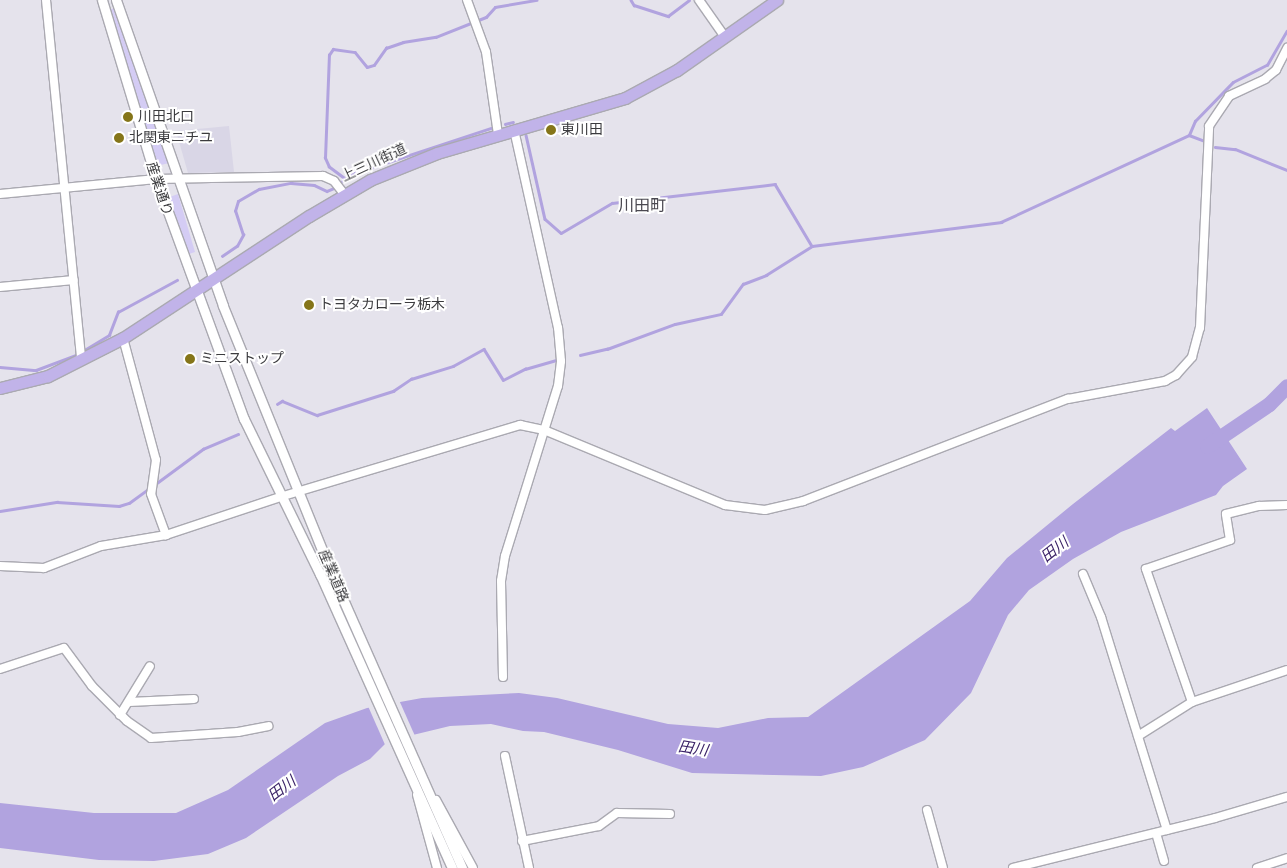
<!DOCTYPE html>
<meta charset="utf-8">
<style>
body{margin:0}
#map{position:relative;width:1287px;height:868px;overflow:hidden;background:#e5e3ec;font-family:Karla,"Noto Sans JP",sans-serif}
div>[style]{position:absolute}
.built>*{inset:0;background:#d9d6e6}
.green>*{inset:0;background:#d4ccf4}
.water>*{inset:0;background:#b1a3df}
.pier>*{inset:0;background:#e5e3ec}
.stream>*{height:2.5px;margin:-1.25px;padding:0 1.25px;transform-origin:1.25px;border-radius:1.25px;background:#b1a3df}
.river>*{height:15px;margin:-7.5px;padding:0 7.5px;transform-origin:7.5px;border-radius:7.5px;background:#b1a3df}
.roads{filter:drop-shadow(1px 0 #aaa9b1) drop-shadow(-1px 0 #aaa9b1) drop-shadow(0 1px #aaa9b1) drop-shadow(0 -1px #aaa9b1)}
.minor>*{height:8px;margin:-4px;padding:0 4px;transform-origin:4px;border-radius:4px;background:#fff}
.tertiary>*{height:9px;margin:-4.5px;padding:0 4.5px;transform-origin:4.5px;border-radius:4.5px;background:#fff}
.primary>*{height:11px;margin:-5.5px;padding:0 5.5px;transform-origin:5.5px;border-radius:5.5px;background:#c1b3e9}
.dots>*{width:14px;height:14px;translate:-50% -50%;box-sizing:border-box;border:2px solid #fff;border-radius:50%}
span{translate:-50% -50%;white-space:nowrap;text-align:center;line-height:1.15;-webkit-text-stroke:4px #fff;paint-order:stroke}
.poi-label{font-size:14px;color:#3b3b3e}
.left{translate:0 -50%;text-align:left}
.street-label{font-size:14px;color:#3b3b3e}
.water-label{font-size:15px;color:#3a2267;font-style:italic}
.quarter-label{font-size:16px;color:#4a4850}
</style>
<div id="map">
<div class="built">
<i style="clip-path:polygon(229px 126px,234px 172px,188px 173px,176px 131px)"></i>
</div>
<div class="green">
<i style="clip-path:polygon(114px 8px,169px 163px,157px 166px,109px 10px)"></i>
<i style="clip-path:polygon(178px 194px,195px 252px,186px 255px,167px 198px)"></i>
</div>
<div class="water">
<i style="clip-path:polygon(1207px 408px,1247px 469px,1223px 486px,1216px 495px,1121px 532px,1073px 559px,1029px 590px,1008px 615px,971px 693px,925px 740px,863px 767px,821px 776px,692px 773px,618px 750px,544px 732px,523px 731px,491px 724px,450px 726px,388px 741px,370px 759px,338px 776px,246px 838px,208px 854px,154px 861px,99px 860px,0 848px,0 803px,94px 813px,176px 813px,228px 790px,325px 723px,367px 708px,422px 698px,519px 693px,557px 698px,668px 724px,718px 728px,768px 718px,808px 717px,970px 601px,1007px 558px,1073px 504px,1171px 428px,1175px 431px)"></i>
</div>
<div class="pier">
<i style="clip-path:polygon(399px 700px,415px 736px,386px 747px,368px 706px)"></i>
</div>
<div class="stream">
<i style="left:631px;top:0;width:6px;rotate:59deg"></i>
<i style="left:634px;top:5px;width:36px;rotate:18deg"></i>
<i style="left:668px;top:16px;width:26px;rotate:-37deg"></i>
<i style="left:505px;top:124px;width:8px;rotate:-14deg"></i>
<i style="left:526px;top:135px;width:86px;rotate:77.3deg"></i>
<i style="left:545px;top:219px;width:21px;rotate:41deg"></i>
<i style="left:561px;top:233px;width:59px;rotate:-30.5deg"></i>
<i style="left:612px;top:203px;width:164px;rotate:-6.6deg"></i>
<i style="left:775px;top:184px;width:72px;rotate:59.2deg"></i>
<i style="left:812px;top:246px;width:191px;rotate:-7.2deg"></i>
<i style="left:1001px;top:222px;width:207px;rotate:-24.8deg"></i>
<i style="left:1189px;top:135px;width:14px;rotate:21deg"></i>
<i style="left:1189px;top:135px;width:15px;rotate:-67deg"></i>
<i style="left:1195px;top:121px;width:54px;rotate:-45.7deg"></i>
<i style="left:1233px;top:82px;width:38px;rotate:-27deg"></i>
<i style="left:1267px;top:65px;width:39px;rotate:-60deg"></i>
<i style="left:1215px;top:147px;width:20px;rotate:6deg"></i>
<i style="left:1235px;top:149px;width:56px;rotate:22deg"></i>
<i style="left:345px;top:179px;width:20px;rotate:-143deg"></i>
<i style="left:329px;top:167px;width:10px;rotate:-114deg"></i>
<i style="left:325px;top:158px;width:103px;rotate:-87.8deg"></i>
<i style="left:329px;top:55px;width:7px;rotate:-56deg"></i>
<i style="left:333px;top:49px;width:22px;rotate:8deg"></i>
<i style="left:355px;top:52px;width:19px;rotate:51deg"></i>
<i style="left:367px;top:67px;width:7px;rotate:-16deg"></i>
<i style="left:374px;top:65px;width:21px;rotate:-55deg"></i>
<i style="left:386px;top:48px;width:18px;rotate:-19deg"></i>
<i style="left:403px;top:42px;width:33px;rotate:-9deg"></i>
<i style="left:436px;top:37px;width:54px;rotate:-21.8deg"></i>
<i style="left:486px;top:17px;width:13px;rotate:-48deg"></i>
<i style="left:495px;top:7px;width:42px;rotate:-9.7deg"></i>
<i style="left:341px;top:182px;width:17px;rotate:-33deg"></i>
<i style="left:355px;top:173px;width:143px;rotate:-18.3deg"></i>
<i style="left:222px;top:256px;width:18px;rotate:-34deg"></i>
<i style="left:237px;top:246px;width:13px;rotate:-61deg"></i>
<i style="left:243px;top:235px;width:25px;rotate:-108deg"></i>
<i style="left:235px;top:211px;width:10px;rotate:-73deg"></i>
<i style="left:238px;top:201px;width:24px;rotate:-30deg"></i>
<i style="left:259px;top:189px;width:33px;rotate:-11deg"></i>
<i style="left:291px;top:183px;width:23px;rotate:5deg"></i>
<i style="left:314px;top:185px;width:14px;rotate:25deg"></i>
<i style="left:327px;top:191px;width:8px;rotate:-23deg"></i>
<i style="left:86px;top:349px;width:27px;rotate:-31deg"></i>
<i style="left:109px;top:335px;width:25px;rotate:-69deg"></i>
<i style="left:118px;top:312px;width:67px;rotate:-28.5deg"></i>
<i style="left:580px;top:355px;width:28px;rotate:-13deg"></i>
<i style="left:607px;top:349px;width:72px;rotate:-20.2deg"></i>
<i style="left:675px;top:324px;width:47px;rotate:-12.3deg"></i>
<i style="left:721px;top:314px;width:37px;rotate:-54deg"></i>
<i style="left:743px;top:284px;width:25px;rotate:-21deg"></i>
<i style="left:766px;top:275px;width:54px;rotate:-32.2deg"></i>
<i style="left:0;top:367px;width:36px;rotate:5deg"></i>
<i style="left:36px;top:370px;width:43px;rotate:-20.6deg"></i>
<i style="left:277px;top:404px;width:6px;rotate:-31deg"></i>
<i style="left:282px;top:401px;width:38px;rotate:22deg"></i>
<i style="left:317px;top:415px;width:80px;rotate:-17.5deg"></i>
<i style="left:393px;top:391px;width:22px;rotate:-34deg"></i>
<i style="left:411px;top:379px;width:44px;rotate:-17.2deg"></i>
<i style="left:453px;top:366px;width:35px;rotate:-29deg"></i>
<i style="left:484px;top:349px;width:36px;rotate:58deg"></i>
<i style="left:503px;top:380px;width:25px;rotate:-27deg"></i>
<i style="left:525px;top:369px;width:32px;rotate:-16deg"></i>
<i style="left:154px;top:485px;width:61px;rotate:-36.3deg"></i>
<i style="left:203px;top:449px;width:38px;rotate:-23deg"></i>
<i style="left:0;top:511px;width:58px;rotate:-9deg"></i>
<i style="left:57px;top:502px;width:62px;rotate:3.7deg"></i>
<i style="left:119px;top:506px;width:10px;rotate:-17deg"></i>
<i style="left:129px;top:503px;width:26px;rotate:-36deg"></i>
</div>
<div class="river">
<i style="left:1207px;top:446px;width:75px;rotate:-34.1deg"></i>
<i style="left:1269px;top:404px;width:25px;rotate:-45deg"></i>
</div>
<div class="roads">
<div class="minor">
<i style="left:46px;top:0;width:362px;rotate:84.4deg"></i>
<i style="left:467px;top:0;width:55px;rotate:69.9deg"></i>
<i style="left:486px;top:52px;width:83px;rotate:81.7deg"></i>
<i style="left:699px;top:0;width:45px;rotate:54.9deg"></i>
<i style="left:0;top:194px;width:157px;rotate:-5.5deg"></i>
<i style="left:156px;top:179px;width:167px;rotate:-1deg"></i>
<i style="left:323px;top:176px;width:12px;rotate:24deg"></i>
<i style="left:334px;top:181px;width:16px;rotate:52deg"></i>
<i style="left:0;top:287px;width:74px;rotate:-5.4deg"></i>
<i style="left:123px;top:338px;width:126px;rotate:74.9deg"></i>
<i style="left:156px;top:460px;width:34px;rotate:98deg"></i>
<i style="left:151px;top:494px;width:44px;rotate:69.9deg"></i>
<i style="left:0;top:566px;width:44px;rotate:2.6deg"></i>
<i style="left:44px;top:568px;width:61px;rotate:-21.1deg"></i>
<i style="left:101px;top:546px;width:66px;rotate:-9.6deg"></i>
<i style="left:166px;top:535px;width:120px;rotate:-18.4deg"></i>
<i style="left:280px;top:497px;width:251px;rotate:-16.7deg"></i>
<i style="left:520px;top:425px;width:25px;rotate:12deg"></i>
<i style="left:544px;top:430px;width:196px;rotate:22.5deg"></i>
<i style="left:725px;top:505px;width:40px;rotate:7.1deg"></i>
<i style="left:765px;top:510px;width:39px;rotate:-13deg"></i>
<i style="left:803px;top:501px;width:284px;rotate:-21.1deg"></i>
<i style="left:1068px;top:399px;width:99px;rotate:-10.5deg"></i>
<i style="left:1165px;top:381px;width:13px;rotate:-29deg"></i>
<i style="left:1176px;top:375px;width:24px;rotate:-48deg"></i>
<i style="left:1192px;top:357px;width:30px;rotate:-75deg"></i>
<i style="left:1200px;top:328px;width:202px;rotate:-87.4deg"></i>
<i style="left:1209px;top:126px;width:36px;rotate:-56deg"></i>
<i style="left:1229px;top:96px;width:40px;rotate:-25deg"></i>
<i style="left:1265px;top:79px;width:14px;rotate:-39deg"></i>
<i style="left:1276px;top:70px;width:25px;rotate:-63deg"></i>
<i style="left:1083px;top:574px;width:47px;rotate:67.3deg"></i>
<i style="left:1101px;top:617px;width:223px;rotate:72.8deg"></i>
<i style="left:0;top:669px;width:67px;rotate:-18.2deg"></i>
<i style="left:64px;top:648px;width:47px;rotate:53.6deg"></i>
<i style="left:92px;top:686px;width:49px;rotate:45deg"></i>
<i style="left:127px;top:721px;width:29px;rotate:35deg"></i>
<i style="left:151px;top:738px;width:87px;rotate:-3.9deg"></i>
<i style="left:238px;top:732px;width:31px;rotate:-11deg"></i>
<i style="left:503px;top:677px;width:96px;rotate:-91.2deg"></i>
<i style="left:501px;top:581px;width:25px;rotate:-81deg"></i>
<i style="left:505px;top:556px;width:178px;rotate:-72.7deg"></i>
<i style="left:558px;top:386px;width:25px;rotate:-83deg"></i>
<i style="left:561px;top:361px;width:33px;rotate:-95deg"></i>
<i style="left:558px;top:328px;width:203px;rotate:-102.5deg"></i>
<i style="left:129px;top:702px;width:65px;rotate:-2.6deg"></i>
<i style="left:1192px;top:702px;width:100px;rotate:-18.6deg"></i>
<i style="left:120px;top:715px;width:57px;rotate:-58.5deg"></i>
<i style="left:1138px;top:736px;width:64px;rotate:-32.2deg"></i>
<i style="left:1192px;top:702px;width:141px;rotate:-109.1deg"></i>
<i style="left:1146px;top:569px;width:89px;rotate:-19deg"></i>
<i style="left:1230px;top:540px;width:26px;rotate:-99deg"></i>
<i style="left:1226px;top:514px;width:34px;rotate:-14deg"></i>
<i style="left:1259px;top:506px;width:28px;rotate:-2deg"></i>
<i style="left:505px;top:756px;width:115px;rotate:77.9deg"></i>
<i style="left:417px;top:795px;width:76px;rotate:74.7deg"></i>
<i style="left:436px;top:800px;width:77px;rotate:61.4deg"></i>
<i style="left:927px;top:810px;width:60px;rotate:74.6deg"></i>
<i style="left:1156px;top:833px;width:29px;rotate:74deg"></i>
<i style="left:522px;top:841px;width:78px;rotate:-11deg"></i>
<i style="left:599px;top:826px;width:22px;rotate:-36deg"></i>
<i style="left:617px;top:813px;width:53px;rotate:1.1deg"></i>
<i style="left:1013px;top:868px;width:208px;rotate:-13.9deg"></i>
<i style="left:1215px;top:818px;width:75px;rotate:-16.3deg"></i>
<i style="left:1257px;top:868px;width:32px;rotate:-18deg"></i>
</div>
<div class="tertiary">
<i style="left:102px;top:0;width:187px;rotate:73.2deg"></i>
<i style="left:156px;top:179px;width:256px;rotate:69.9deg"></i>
<i style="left:244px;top:419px;width:173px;rotate:63.9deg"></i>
<i style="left:320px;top:574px;width:322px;rotate:65.8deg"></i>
<i style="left:116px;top:0;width:324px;rotate:70.7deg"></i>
<i style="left:223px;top:306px;width:285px;rotate:67.9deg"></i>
<i style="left:330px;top:570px;width:326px;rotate:66.1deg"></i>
</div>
<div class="primary">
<i style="left:0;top:388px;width:49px;rotate:-14deg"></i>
<i style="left:48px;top:376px;width:84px;rotate:-26.9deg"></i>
<i style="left:123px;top:338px;width:222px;rotate:-33.3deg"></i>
<i style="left:309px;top:216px;width:71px;rotate:-30.5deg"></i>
<i style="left:370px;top:180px;width:72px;rotate:-21.9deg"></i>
<i style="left:437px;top:153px;width:196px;rotate:-16.3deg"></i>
<i style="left:625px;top:98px;width:59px;rotate:-28.3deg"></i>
<i style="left:677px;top:70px;width:122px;rotate:-35deg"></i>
</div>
</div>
<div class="dots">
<i style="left:128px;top:117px;background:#857519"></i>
<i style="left:551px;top:130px;background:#857519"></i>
<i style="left:119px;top:138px;background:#857519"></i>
<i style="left:309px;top:305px;background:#857519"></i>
<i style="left:190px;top:359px;background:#857519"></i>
</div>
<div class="poi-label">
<span class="left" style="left:138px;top:117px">川田北口</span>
<span class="left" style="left:561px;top:130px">東川田</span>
<span class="left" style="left:129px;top:138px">北関東ニチユ</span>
<span class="left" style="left:319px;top:305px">トヨタカローラ栃木</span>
<span class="left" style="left:200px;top:359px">ミニストップ</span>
</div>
<div class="street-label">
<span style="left:374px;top:163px;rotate:-25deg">上三川街道</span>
<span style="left:159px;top:189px;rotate:72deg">産業通り</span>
<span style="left:333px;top:576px;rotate:67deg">産業道路</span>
</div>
<div class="water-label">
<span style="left:1055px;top:550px;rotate:-38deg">田川</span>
<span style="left:693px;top:749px;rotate:9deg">田川</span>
<span style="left:282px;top:789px;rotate:-37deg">田川</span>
</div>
<div class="quarter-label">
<span style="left:642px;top:206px">川田町</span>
</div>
</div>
